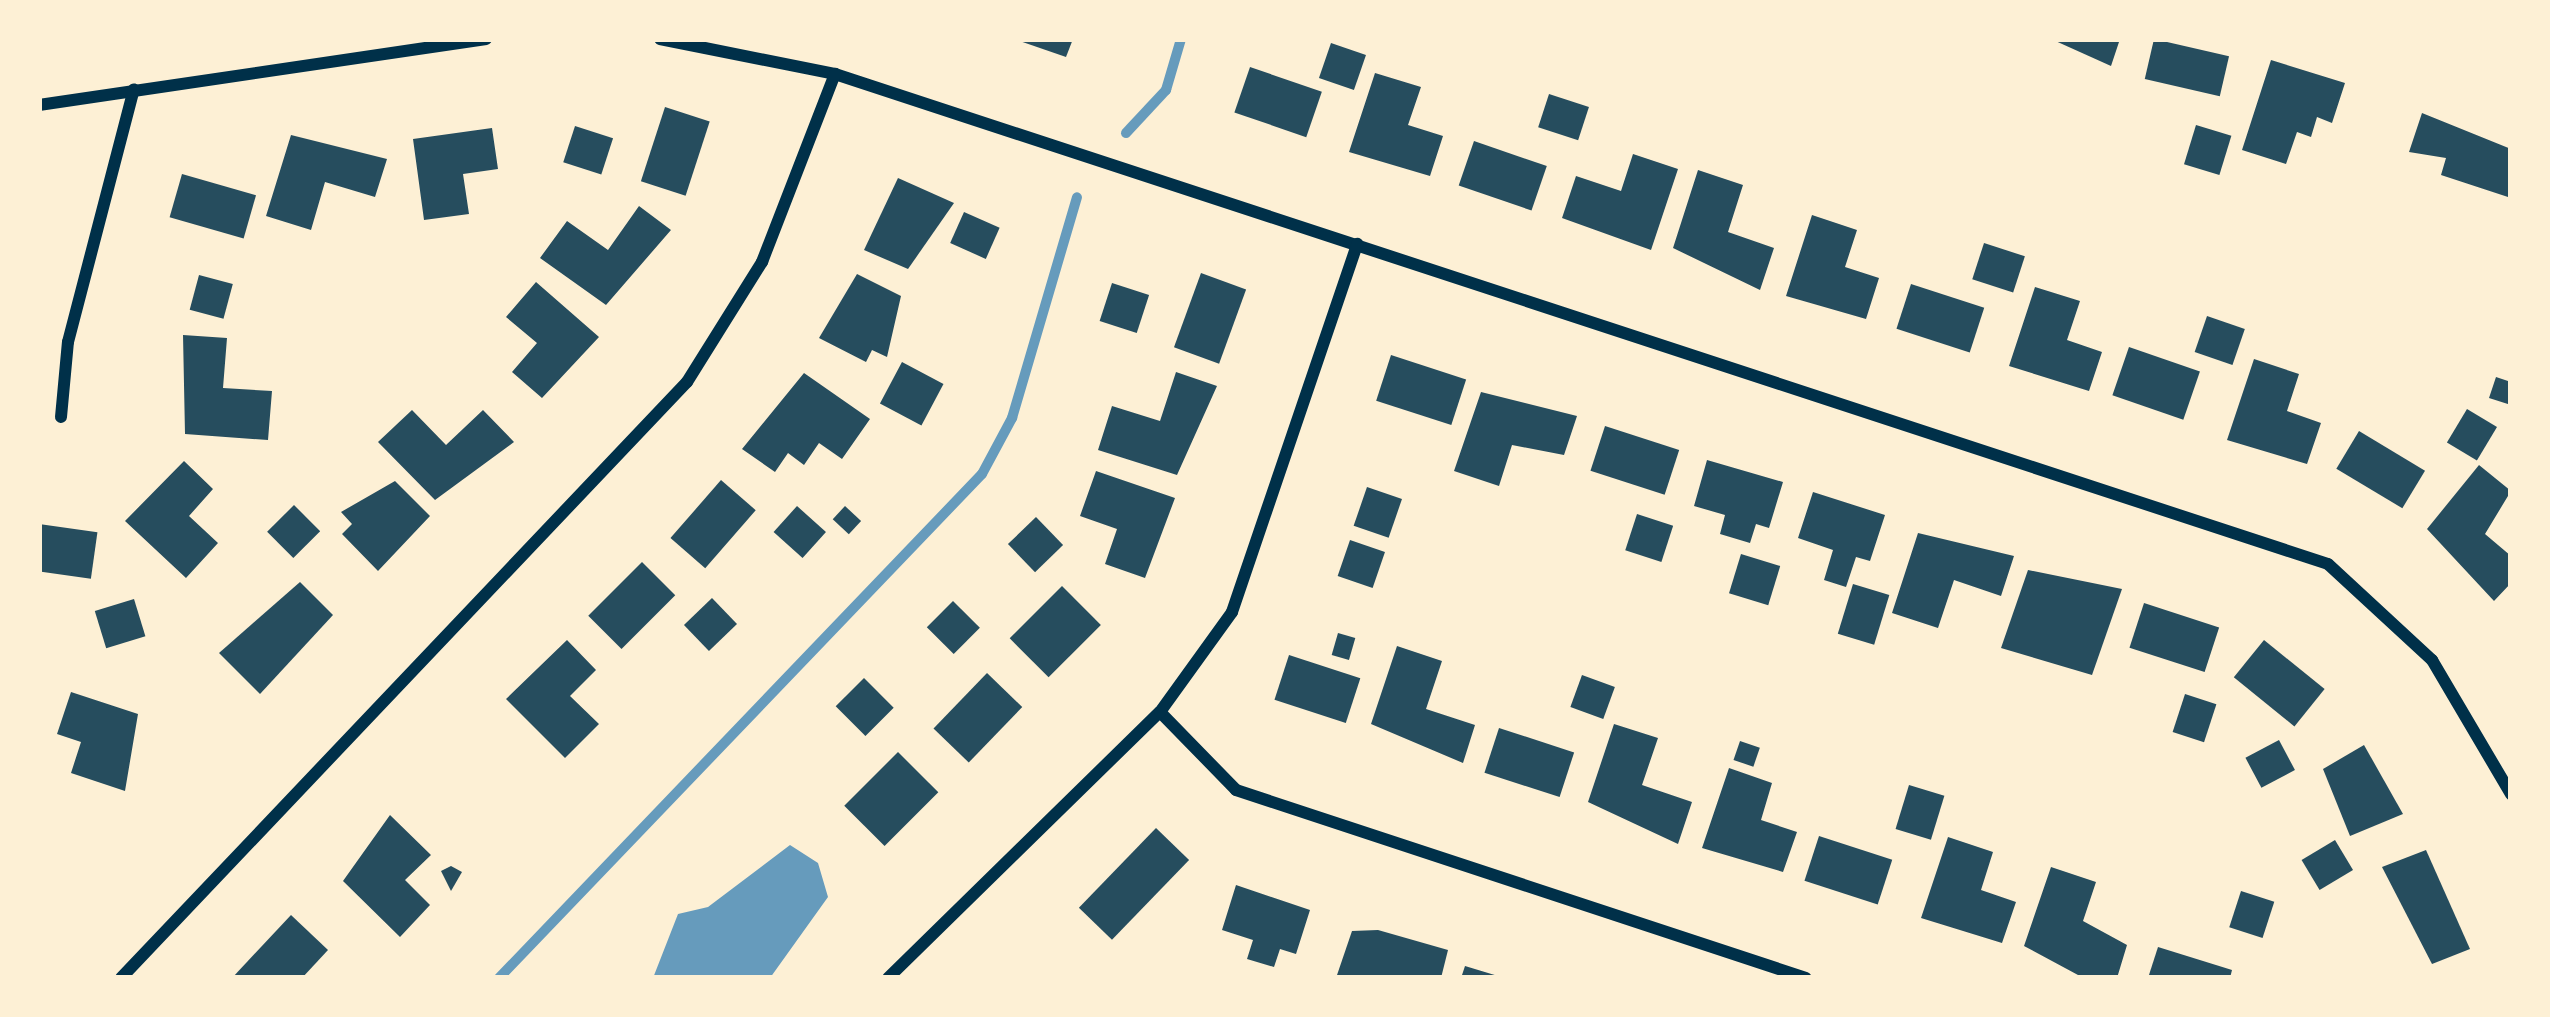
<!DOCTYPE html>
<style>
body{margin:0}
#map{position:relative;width:2550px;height:1017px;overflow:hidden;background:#fdf0d5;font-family:"Exo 2",sans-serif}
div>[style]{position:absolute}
.water>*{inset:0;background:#669bbc}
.stream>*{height:10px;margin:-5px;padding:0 5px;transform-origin:5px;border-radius:5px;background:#669bbc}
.building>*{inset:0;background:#264d5e;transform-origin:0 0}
.minor>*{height:12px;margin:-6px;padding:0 6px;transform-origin:6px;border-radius:6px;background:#003049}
span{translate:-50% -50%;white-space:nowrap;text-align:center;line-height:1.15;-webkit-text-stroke:9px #fdf0d5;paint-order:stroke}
.frame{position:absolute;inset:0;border:42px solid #fdf0d5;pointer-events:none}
</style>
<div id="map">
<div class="water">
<i style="clip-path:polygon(790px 845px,818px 863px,828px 897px,770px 978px,653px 978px,678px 914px,708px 907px)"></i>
</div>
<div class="stream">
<i style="left:1126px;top:133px;width:59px;rotate:-47.1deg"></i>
<i style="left:1166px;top:90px;width:53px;rotate:-73.6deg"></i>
<i style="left:499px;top:978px;width:698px;rotate:-46.22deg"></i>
<i style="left:982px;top:474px;width:64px;rotate:-61.8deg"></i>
<i style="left:1012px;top:418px;width:230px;rotate:-73.6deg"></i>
</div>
<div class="building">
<i style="clip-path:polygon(1014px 39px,1073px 39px,1066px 57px)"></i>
<i style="clip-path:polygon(2051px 39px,2120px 39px,2111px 66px)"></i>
<i style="left:2154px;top:39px;width:77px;height:41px;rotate:13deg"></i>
<i style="left:1331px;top:43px;width:37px;height:37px;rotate:19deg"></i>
<i style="clip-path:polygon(2271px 60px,2345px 83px,2332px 123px,2317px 117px,2311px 137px,2297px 132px,2286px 164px,2242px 150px)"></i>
<i style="left:1250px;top:67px;width:76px;height:48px;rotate:19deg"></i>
<i style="clip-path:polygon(1375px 73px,1421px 87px,1408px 125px,1443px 136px,1430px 176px,1349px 152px)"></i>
<i style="left:1549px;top:94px;width:42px;height:35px;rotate:18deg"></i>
<i style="left:665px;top:107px;width:47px;height:78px;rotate:18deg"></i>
<i style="clip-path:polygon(2422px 113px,2511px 149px,2508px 197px,2441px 175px,2446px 158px,2409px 152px)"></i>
<i style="left:2196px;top:125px;width:37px;height:41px;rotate:17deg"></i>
<i style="left:575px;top:126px;width:40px;height:38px;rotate:18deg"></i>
<i style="clip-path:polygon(492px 128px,498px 169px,463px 174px,469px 214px,424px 220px,413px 139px)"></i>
<i style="clip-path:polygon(291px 135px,387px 159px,375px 197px,325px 182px,311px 230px,266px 216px)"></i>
<i style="left:1474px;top:141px;width:77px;height:47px;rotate:19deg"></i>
<i style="clip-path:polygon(1633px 154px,1678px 169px,1651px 250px,1562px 218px,1576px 176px,1621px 191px)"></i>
<i style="clip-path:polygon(1698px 170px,1743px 185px,1728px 232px,1774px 248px,1760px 290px,1673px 248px)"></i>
<i style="left:182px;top:174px;width:77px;height:45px;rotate:16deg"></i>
<i style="clip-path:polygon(898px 178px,954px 203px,908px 269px,864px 250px)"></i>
<i style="clip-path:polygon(639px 206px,671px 230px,606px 305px,540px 258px,567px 221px,608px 250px)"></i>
<i style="left:964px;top:212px;width:39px;height:34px;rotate:24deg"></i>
<i style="clip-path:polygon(1812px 215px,1857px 230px,1845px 267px,1879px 278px,1866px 319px,1786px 296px)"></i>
<i style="left:1984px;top:243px;width:43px;height:38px;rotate:18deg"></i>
<i style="left:1201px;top:273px;width:48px;height:79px;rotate:20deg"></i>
<i style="clip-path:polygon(857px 274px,901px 296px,887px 357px,872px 350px,866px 362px,819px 338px)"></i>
<i style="left:199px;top:275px;width:35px;height:36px;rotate:15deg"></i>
<i style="clip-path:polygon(536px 282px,599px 337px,542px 398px,512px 372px,537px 343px,506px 317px)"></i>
<i style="left:1112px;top:283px;width:39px;height:40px;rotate:18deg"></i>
<i style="left:1911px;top:284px;width:77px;height:47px;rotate:18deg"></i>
<i style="clip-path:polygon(2035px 287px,2080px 301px,2067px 340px,2102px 352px,2089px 391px,2009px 366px)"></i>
<i style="left:2207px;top:316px;width:40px;height:38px;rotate:19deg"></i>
<i style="clip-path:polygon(183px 335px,227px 338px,223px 388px,272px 391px,268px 440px,185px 434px)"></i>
<i style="left:2129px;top:347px;width:75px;height:51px;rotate:19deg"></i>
<i style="left:1391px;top:355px;width:79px;height:48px;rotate:18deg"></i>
<i style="clip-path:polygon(2254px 359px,2299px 374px,2287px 411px,2321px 423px,2307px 464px,2227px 440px)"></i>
<i style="left:902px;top:362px;width:47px;height:47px;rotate:28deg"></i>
<i style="clip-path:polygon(1176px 372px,1217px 386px,1177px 475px,1098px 450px,1112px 406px,1160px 421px)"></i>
<i style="clip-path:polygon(804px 373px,870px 419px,842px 459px,819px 443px,804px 465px,788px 453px,775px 472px,742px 449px)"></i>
<i style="clip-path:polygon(2496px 377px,2511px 382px,2511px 405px,2489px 398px)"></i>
<i style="clip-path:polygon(1481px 392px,1577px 416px,1564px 455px,1512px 445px,1499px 486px,1454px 471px)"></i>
<i style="left:2467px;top:409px;width:35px;height:39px;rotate:31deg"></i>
<i style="clip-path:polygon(412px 410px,446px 445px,483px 410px,514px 442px,435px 500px,378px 442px)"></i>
<i style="left:1605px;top:426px;width:78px;height:47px;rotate:18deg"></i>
<i style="left:2359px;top:431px;width:77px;height:44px;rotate:31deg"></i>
<i style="clip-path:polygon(1707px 460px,1783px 482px,1769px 528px,1756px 524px,1750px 543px,1720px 534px,1725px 515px,1694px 506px)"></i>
<i style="clip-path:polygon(184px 461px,213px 489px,189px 516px,218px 543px,186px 578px,125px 521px)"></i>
<i style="clip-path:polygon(2479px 465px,2511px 491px,2485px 534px,2511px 556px,2511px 583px,2494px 601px,2427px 529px)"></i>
<i style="clip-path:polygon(1096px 471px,1175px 498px,1145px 578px,1105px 564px,1117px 529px,1080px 516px)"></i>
<i style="left:721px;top:480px;width:46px;height:77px;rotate:41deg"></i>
<i style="clip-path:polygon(395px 481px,430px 516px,378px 571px,342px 534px,352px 524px,341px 512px)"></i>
<i style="left:1367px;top:487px;width:37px;height:41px;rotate:19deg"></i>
<i style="clip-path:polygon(1813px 492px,1885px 515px,1870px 561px,1856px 557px,1846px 587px,1824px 580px,1833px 550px,1798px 538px)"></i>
<i style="left:294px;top:505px;width:37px;height:38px;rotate:45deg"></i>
<i style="left:797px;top:506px;width:39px;height:35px;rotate:42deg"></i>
<i style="left:845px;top:506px;width:22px;height:18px;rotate:43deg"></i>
<i style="left:1637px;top:514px;width:38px;height:38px;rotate:18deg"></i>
<i style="left:1036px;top:517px;width:39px;height:39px;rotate:46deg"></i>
<i style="left:39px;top:524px;width:59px;height:47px;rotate:8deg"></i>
<i style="clip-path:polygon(1918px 533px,2014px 556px,2001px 596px,1954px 580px,1938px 628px,1892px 613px)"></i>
<i style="left:1350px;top:540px;width:37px;height:38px;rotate:19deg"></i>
<i style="left:1741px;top:554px;width:41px;height:41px;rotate:17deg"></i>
<i style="left:642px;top:562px;width:47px;height:76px;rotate:45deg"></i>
<i style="clip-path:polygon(2028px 570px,2122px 589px,2092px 675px,2001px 648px)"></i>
<i style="clip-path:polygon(300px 582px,333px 615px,260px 694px,219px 653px)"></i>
<i style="left:1853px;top:584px;width:38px;height:52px;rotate:17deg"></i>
<i style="left:1062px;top:586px;width:55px;height:74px;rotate:45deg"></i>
<i style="left:712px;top:598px;width:36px;height:39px;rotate:46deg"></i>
<i style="left:134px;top:599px;width:39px;height:41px;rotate:73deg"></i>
<i style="left:953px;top:601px;width:38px;height:37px;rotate:45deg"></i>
<i style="left:2144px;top:603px;width:79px;height:47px;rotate:18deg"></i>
<i style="left:1338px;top:633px;width:18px;height:23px;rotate:16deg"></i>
<i style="clip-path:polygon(567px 640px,596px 670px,570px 696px,599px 724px,565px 758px,506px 699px)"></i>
<i style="left:2264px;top:640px;width:78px;height:48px;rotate:39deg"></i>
<i style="clip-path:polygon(1397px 646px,1442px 661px,1426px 709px,1475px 725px,1463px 763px,1371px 724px)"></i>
<i style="left:1289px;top:655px;width:75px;height:47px;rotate:18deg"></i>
<i style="left:987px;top:673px;width:49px;height:77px;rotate:44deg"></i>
<i style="left:1582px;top:675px;width:35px;height:34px;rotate:20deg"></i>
<i style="left:864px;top:678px;width:42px;height:40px;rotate:45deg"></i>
<i style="clip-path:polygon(71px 692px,138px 714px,125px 791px,71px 773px,81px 742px,57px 734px)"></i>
<i style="left:2185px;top:694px;width:33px;height:40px;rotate:18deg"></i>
<i style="clip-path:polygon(1614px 724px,1658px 738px,1642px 785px,1692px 802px,1678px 844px,1588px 802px)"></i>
<i style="left:1499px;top:728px;width:79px;height:47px;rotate:18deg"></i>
<i style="left:2279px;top:740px;width:34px;height:38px;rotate:62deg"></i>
<i style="left:1740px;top:741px;width:21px;height:20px;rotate:19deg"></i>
<i style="clip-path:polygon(2364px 745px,2403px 814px,2350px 836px,2323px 769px)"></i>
<i style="left:898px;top:752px;width:57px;height:76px;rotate:45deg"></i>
<i style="clip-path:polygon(1729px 768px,1772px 783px,1761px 820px,1797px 832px,1783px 872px,1702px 848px)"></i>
<i style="left:1909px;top:785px;width:37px;height:46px;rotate:17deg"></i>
<i style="clip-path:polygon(390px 815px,431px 855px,405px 880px,430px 905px,400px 937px,343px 881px)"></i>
<i style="left:1156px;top:828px;width:46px;height:111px;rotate:44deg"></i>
<i style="left:1819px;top:836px;width:77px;height:47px;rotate:18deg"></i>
<i style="clip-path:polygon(1948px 837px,1993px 852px,1981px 890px,2016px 902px,2002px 943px,1921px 918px)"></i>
<i style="left:2335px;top:840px;width:35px;height:39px;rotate:59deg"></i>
<i style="clip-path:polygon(2426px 850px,2470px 949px,2432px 964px,2382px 867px)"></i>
<i style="clip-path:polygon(451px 866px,462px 872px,451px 891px,441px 871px)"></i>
<i style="clip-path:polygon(2051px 867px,2096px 882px,2083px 921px,2127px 945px,2117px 978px,2078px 975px,2024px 946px)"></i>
<i style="clip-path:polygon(1236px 885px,1310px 910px,1296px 954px,1280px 949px,1274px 967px,1247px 959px,1253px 940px,1222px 930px)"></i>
<i style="left:2241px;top:891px;width:35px;height:38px;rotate:18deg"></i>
<i style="clip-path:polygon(291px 915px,328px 950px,302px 978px,232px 978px)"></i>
<i style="clip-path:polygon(1378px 930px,1448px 950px,1441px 978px,1336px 978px,1352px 931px)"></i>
<i style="clip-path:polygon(2158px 947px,2232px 970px,2230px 978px,2148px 978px)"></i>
<i style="clip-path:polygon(1465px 966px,1498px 976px,1521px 978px,1461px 978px)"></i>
</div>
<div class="minor">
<i style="left:660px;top:39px;width:178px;rotate:11.3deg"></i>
<i style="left:835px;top:74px;width:1571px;rotate:18.17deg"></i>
<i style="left:2328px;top:564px;width:142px;rotate:42.7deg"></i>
<i style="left:2432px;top:660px;width:156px;rotate:59.5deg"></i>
<i style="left:39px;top:105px;width:452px;rotate:-8.4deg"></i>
<i style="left:61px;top:417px;width:75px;rotate:-84.7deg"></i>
<i style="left:68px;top:342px;width:261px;rotate:-75.4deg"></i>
<i style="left:1160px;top:712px;width:109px;rotate:45.7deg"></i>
<i style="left:1236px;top:790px;width:600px;rotate:18.25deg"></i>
<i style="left:121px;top:978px;width:822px;rotate:-46.48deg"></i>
<i style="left:687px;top:382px;width:142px;rotate:-58deg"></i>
<i style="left:762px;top:262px;width:202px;rotate:-68.8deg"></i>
<i style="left:888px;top:978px;width:380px;rotate:-44.4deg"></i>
<i style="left:1160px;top:712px;width:123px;rotate:-54.2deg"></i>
<i style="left:1232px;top:612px;width:389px;rotate:-71.2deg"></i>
</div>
<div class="frame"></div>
</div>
